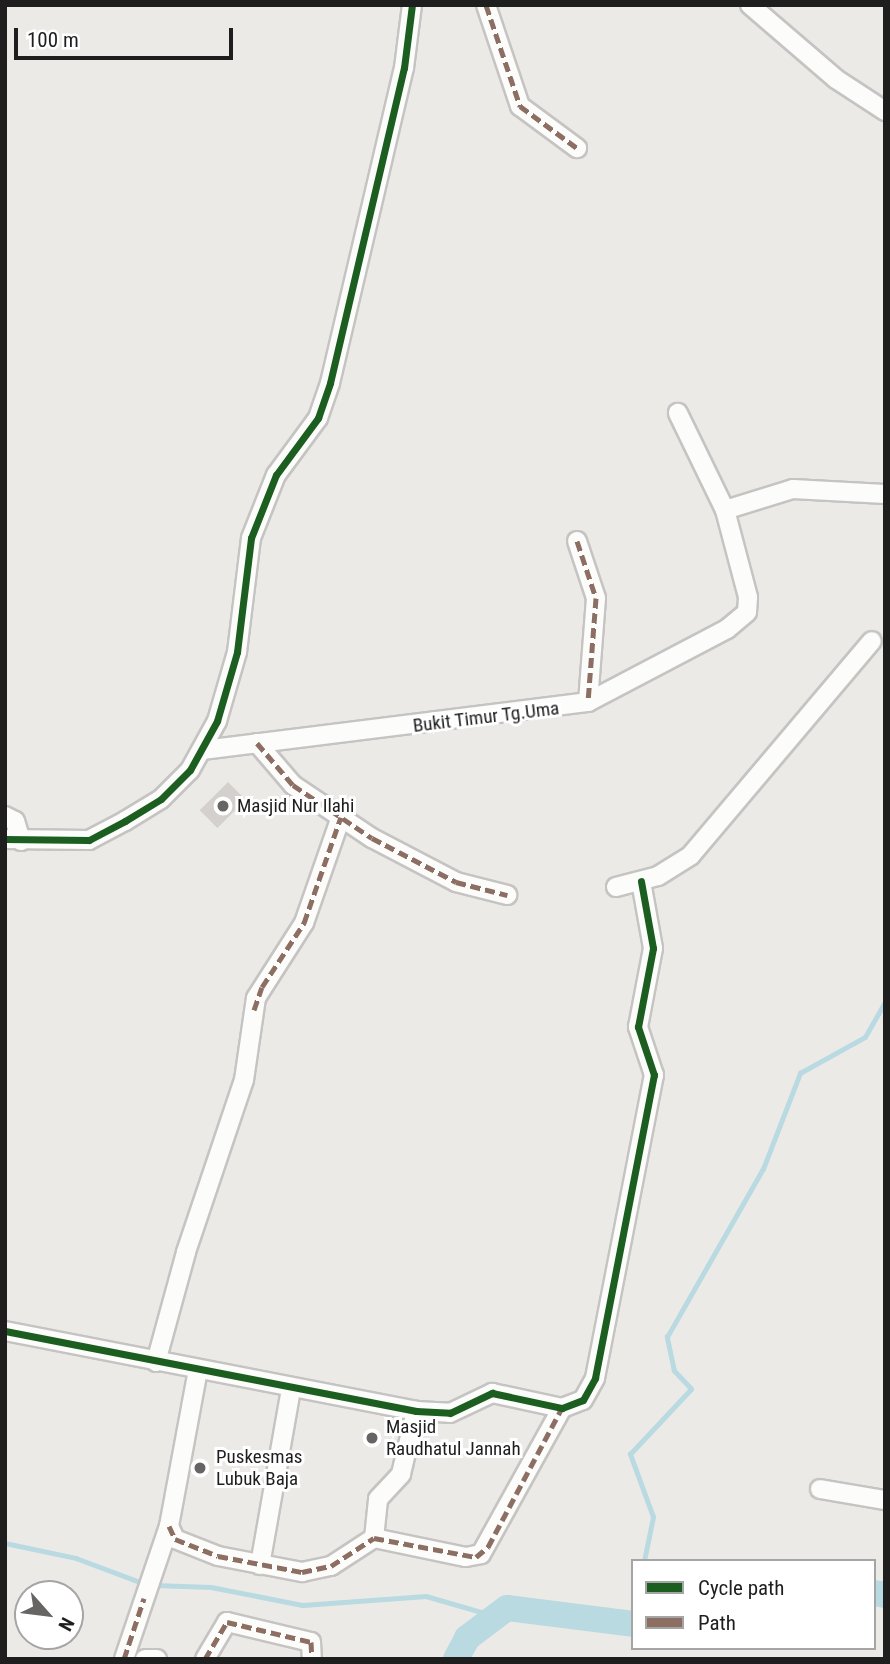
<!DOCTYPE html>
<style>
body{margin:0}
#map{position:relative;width:890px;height:1664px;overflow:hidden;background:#eceae7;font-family:"Roboto Condensed",sans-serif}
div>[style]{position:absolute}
.stream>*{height:4.5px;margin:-2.25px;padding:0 2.25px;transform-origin:2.25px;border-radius:2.25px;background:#b9dae1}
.river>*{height:26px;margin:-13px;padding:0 13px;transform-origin:13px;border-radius:13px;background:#b9dae1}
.building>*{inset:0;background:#d3d0ce;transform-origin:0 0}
.roads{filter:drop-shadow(2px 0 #c5c4c3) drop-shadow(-2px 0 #c5c4c3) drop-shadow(0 2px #c5c4c3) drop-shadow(0 -2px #c5c4c3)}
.street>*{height:18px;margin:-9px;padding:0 9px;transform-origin:9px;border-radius:9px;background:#fcfcfb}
.quiet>*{height:5px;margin-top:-2.5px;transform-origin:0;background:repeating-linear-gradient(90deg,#8d6e63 0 10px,transparent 0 15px)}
.cycleway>*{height:7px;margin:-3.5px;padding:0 3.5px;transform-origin:3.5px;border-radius:3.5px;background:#1b5e20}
.dots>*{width:19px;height:19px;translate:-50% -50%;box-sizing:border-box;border:4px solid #fff;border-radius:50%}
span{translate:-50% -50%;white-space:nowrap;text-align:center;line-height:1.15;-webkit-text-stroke:6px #fff;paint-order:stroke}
.street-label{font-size:19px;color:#1e1e1e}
.poi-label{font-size:19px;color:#1e1e1e}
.left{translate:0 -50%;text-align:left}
.frame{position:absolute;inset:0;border:7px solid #1e1e1e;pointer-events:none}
.legend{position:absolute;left:631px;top:1559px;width:245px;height:91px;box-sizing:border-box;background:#fff;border:2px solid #a5a5a5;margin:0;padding:9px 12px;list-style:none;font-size:21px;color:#1e1e1e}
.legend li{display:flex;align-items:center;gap:14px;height:35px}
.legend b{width:35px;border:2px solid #a5a5a5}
.north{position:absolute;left:14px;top:1580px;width:70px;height:70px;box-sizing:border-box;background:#fff;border:2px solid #a5a5a5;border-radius:50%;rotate:118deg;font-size:19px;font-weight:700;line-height:28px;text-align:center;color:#1e1e1e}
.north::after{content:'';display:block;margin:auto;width:24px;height:32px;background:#666564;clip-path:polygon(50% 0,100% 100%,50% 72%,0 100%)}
.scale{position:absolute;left:14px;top:28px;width:219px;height:32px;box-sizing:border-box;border:4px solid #1e1e1e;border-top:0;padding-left:9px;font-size:21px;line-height:24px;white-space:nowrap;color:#1e1e1e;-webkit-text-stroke:5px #fff;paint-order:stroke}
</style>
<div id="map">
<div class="stream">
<i style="left:5px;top:1543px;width:73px;rotate:11.9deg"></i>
<i style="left:76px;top:1558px;width:74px;rotate:20.6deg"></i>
<i style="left:644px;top:1561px;width:45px;rotate:-78.4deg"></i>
<i style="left:653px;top:1517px;width:67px;rotate:-110.1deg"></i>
<i style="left:630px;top:1454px;width:89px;rotate:-46.8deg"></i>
<i style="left:691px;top:1389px;width:25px;rotate:-133deg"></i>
<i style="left:674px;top:1371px;width:35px;rotate:-102deg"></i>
<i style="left:667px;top:1337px;width:193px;rotate:-60.3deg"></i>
<i style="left:763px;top:1169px;width:103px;rotate:-68.9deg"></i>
<i style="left:800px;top:1073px;width:74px;rotate:-29deg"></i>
<i style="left:865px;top:1037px;width:40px;rotate:-60.3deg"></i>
<i style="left:154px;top:1585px;width:57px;rotate:2deg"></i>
<i style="left:211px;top:1587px;width:94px;rotate:11.1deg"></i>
<i style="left:303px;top:1605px;width:123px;rotate:-4.2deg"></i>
<i style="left:426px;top:1596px;width:72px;rotate:16.2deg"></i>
<i style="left:632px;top:1624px;width:6px;rotate:-81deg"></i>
</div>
<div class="river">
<i style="left:874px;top:1593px;width:11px;rotate:10deg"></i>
<i style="left:456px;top:1659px;width:24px;rotate:-62deg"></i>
<i style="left:467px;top:1638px;width:50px;rotate:-36.9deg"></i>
<i style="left:507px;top:1608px;width:127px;rotate:7.2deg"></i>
</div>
<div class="building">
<i style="left:228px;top:782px;width:25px;height:40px;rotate:45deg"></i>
</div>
<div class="roads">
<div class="street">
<i style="left:486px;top:5px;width:107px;rotate:71.4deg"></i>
<i style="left:520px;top:106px;width:71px;rotate:36.4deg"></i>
<i style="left:750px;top:5px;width:113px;rotate:40.7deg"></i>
<i style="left:836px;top:79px;width:59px;rotate:33.1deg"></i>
<i style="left:725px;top:510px;width:71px;rotate:-17.2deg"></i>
<i style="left:793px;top:489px;width:92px;rotate:3.1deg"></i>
<i style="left:577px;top:541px;width:60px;rotate:71.6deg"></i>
<i style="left:596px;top:598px;width:104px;rotate:94.4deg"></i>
<i style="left:257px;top:743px;width:55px;rotate:49.4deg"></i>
<i style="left:293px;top:785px;width:95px;rotate:33.9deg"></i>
<i style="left:372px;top:838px;width:95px;rotate:27.6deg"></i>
<i style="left:456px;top:882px;width:53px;rotate:14.3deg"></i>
<i style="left:203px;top:750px;width:388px;rotate:-7.1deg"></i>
<i style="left:588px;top:702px;width:157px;rotate:-27.7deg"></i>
<i style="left:727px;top:629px;width:26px;rotate:-40deg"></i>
<i style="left:747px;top:612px;width:15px;rotate:-86deg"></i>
<i style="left:748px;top:597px;width:90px;rotate:-104.8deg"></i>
<i style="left:725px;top:510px;width:108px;rotate:-115.9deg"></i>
<i style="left:5px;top:816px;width:11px;rotate:27deg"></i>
<i style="left:15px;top:821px;width:21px;rotate:73deg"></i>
<i style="left:5px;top:839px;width:84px;rotate:0.7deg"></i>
<i style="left:89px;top:840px;width:41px;rotate:-27.8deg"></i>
<i style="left:125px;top:821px;width:42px;rotate:-31.4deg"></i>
<i style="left:161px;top:799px;width:41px;rotate:-45deg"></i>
<i style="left:190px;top:770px;width:56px;rotate:-61.1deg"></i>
<i style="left:217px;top:721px;width:72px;rotate:-73.8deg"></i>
<i style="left:237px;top:652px;width:115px;rotate:-83deg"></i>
<i style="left:251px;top:538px;width:68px;rotate:-68.4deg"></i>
<i style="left:276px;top:475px;width:71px;rotate:-53.6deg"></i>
<i style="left:318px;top:418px;width:37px;rotate:-71deg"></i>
<i style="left:330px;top:383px;width:324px;rotate:-76.8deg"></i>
<i style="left:404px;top:68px;width:64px;rotate:-82.8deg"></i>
<i style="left:616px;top:887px;width:43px;rotate:-14.7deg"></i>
<i style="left:658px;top:876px;width:39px;rotate:-32deg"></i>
<i style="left:691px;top:855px;width:280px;rotate:-49.8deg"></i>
<i style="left:5px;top:1331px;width:419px;rotate:11deg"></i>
<i style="left:416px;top:1411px;width:34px;rotate:3deg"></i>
<i style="left:450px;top:1413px;width:47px;rotate:-25.5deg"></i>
<i style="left:492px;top:1393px;width:72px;rotate:12.1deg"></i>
<i style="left:562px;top:1408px;width:22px;rotate:-21deg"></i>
<i style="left:583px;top:1400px;width:25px;rotate:-61deg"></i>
<i style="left:595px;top:1378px;width:309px;rotate:-79deg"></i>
<i style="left:654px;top:1075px;width:51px;rotate:-108.4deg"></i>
<i style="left:638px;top:1027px;width:80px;rotate:-79.2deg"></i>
<i style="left:653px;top:948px;width:68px;rotate:-100.2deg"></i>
<i style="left:156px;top:1362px;width:114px;rotate:-74.7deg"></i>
<i style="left:186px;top:1252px;width:182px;rotate:-71.4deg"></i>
<i style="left:244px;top:1080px;width:83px;rotate:-81.7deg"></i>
<i style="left:256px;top:998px;width:89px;rotate:-57.4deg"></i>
<i style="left:304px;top:923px;width:112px;rotate:-70.8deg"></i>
<i style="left:820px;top:1489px;width:66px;rotate:9.6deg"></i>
<i style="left:169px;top:1526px;width:14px;rotate:65deg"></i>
<i style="left:175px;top:1539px;width:46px;rotate:21.6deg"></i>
<i style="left:218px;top:1556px;width:86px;rotate:10.8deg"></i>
<i style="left:302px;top:1572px;width:30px;rotate:-12deg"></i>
<i style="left:331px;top:1566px;width:51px;rotate:-33.1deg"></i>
<i style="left:374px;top:1538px;width:39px;rotate:-84deg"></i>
<i style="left:378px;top:1499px;width:34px;rotate:-47deg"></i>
<i style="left:401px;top:1474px;width:65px;rotate:-76.6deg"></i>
<i style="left:374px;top:1538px;width:94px;rotate:11.7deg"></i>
<i style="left:466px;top:1557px;width:15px;rotate:-11deg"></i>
<i style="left:481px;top:1554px;width:167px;rotate:-61deg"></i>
<i style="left:260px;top:1565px;width:179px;rotate:-80deg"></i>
<i style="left:124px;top:1659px;width:140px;rotate:-71.3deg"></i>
<i style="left:169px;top:1526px;width:159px;rotate:-79.5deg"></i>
<i style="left:145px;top:1659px;width:12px"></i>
<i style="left:205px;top:1659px;width:43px;rotate:-59.3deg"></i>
<i style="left:227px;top:1622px;width:86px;rotate:13.4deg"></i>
<i style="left:311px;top:1642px;width:17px;rotate:87deg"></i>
</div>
</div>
<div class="quiet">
<i style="left:486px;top:5px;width:107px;rotate:71.4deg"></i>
<i style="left:520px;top:106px;width:71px;rotate:36.4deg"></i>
<i style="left:577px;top:541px;width:60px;rotate:71.6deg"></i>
<i style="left:596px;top:598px;width:104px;rotate:94.4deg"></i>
<i style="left:257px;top:743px;width:55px;rotate:49.4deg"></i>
<i style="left:293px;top:785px;width:95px;rotate:33.9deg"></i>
<i style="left:372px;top:838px;width:95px;rotate:27.6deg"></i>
<i style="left:456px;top:882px;width:53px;rotate:14.3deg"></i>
<i style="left:254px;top:1010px;width:24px;rotate:-71deg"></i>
<i style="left:262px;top:987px;width:77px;rotate:-56.7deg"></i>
<i style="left:304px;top:923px;width:112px;rotate:-70.8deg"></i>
<i style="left:169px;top:1526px;width:14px;rotate:65deg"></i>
<i style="left:175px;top:1539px;width:46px;rotate:21.6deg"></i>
<i style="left:218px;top:1556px;width:86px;rotate:10.8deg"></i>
<i style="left:302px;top:1572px;width:30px;rotate:-12deg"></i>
<i style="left:331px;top:1566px;width:51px;rotate:-33.1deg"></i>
<i style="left:374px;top:1538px;width:104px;rotate:10.6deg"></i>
<i style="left:476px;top:1557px;width:16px;rotate:-40deg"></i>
<i style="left:488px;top:1547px;width:157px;rotate:-62deg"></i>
<i style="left:124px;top:1659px;width:64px;rotate:-71.8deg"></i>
<i style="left:145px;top:1659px;width:12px"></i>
<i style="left:205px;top:1659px;width:43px;rotate:-59.3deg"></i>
<i style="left:227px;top:1622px;width:86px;rotate:13.4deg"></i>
<i style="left:311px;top:1642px;width:17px;rotate:87deg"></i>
</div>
<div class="cycleway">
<i style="left:5px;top:839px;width:84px;rotate:0.7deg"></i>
<i style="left:89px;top:840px;width:41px;rotate:-27.8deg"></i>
<i style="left:125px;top:821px;width:42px;rotate:-31.4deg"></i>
<i style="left:161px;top:799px;width:41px;rotate:-45deg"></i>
<i style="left:190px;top:770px;width:56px;rotate:-61.1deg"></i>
<i style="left:217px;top:721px;width:72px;rotate:-73.8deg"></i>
<i style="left:237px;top:652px;width:115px;rotate:-83deg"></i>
<i style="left:251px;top:538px;width:68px;rotate:-68.4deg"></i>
<i style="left:276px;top:475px;width:71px;rotate:-53.6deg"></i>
<i style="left:318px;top:418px;width:37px;rotate:-71deg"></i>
<i style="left:330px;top:383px;width:324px;rotate:-76.8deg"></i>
<i style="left:404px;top:68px;width:64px;rotate:-82.8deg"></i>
<i style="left:5px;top:1331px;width:419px;rotate:11deg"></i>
<i style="left:416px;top:1411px;width:34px;rotate:3deg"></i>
<i style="left:450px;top:1413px;width:47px;rotate:-25.5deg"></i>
<i style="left:492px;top:1393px;width:72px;rotate:12.1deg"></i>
<i style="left:562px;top:1408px;width:22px;rotate:-21deg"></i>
<i style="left:583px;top:1400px;width:25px;rotate:-61deg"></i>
<i style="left:595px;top:1378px;width:309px;rotate:-79deg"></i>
<i style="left:654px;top:1075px;width:51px;rotate:-108.4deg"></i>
<i style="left:638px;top:1027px;width:80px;rotate:-79.2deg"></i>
<i style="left:653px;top:948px;width:68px;rotate:-100.2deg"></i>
</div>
<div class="dots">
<i style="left:223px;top:806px;background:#666564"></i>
<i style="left:372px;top:1438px;background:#666564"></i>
<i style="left:200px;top:1468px;background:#666564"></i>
</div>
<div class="street-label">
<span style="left:486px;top:717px;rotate:-7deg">Bukit Timur Tg.Uma</span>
</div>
<div class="poi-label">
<span class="left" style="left:237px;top:806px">Masjid Nur Ilahi</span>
<span class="left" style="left:386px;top:1438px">Masjid<br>Raudhatul Jannah</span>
<span class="left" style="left:216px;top:1468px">Puskesmas<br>Lubuk Baja</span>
</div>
<div class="frame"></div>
<ul class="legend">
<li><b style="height:9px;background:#1b5e20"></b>Cycle path</li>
<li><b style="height:9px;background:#8d6e63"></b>Path</li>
</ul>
<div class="north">N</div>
<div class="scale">100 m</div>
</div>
